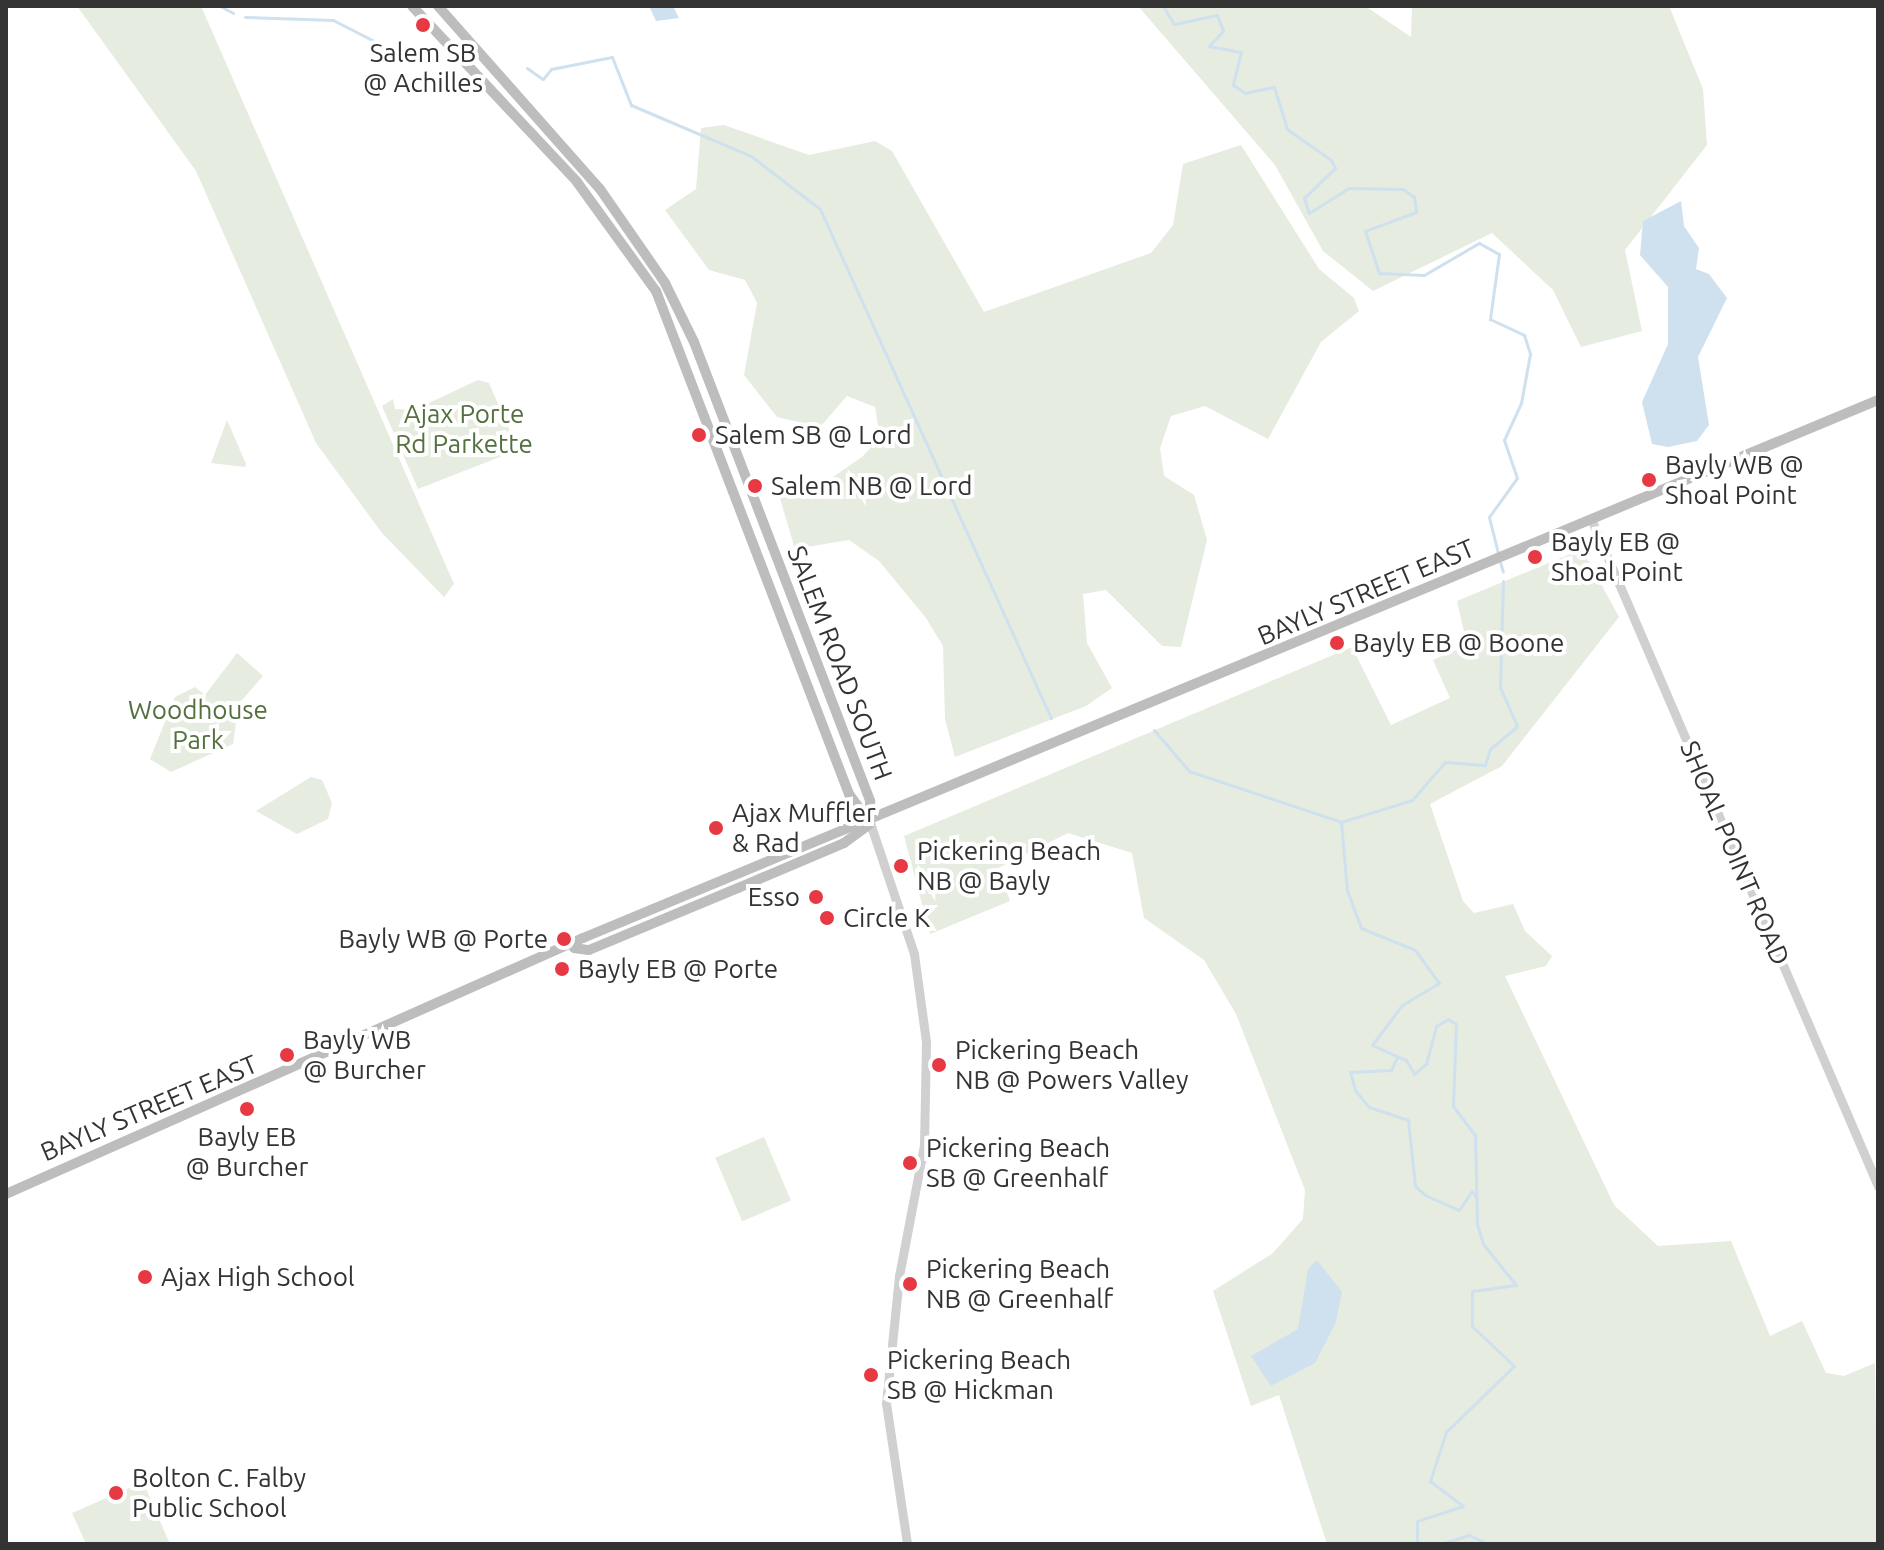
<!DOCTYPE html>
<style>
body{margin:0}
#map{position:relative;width:1884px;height:1550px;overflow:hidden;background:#fff;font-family:Ubuntu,sans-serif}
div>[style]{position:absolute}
.green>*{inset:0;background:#e6ecdf;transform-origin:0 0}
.water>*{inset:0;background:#cfe1ee}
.stream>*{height:3px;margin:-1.5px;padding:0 1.5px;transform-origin:1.5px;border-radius:1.5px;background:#cfe1ee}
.tertiary>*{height:9px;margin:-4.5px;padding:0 4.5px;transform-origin:4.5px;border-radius:4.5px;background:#d0d0d0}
.secondary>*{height:10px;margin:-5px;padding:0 5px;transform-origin:5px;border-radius:5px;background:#bdbdbd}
.dots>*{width:22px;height:22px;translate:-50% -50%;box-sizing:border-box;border:4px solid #fff;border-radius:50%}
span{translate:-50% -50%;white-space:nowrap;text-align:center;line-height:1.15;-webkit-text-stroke:8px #fff;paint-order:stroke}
.poi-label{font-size:26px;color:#333}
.left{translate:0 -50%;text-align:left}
.right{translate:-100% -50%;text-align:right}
.park-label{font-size:26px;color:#55703f}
.street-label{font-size:26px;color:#333}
.frame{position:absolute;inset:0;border:8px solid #333;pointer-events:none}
</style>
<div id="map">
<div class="green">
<i style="clip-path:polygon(77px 6px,201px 6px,454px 584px,444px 597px,382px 533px,316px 443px,196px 171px)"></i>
<i style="clip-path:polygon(1138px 6px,1365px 6px,1411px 37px,1412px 6px,1669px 6px,1703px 89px,1707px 145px,1625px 250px,1642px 331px,1581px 347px,1553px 290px,1492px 233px,1373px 291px,1323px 251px,1275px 165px)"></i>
<i style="clip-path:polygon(724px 125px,809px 155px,875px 141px,892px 151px,984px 312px,1151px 253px,1173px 225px,1183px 164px,1241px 145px,1319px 269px,1354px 298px,1359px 311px,1321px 342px,1268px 439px,1205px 406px,1171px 416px,1160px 448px,1164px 476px,1194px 495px,1207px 540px,1181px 647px,1162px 646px,1106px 590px,1083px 594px,1087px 643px,1112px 688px,1086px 706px,955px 757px,945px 719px,943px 646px,926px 618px,879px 561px,849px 540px,795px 549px,779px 495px,814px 490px,862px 457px,880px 438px,875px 407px,847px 396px,820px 427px,777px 417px,744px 375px,757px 303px,745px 280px,709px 270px,665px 210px,696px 189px,701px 128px)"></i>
<i style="clip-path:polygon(478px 380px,489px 383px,518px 450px,418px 489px,382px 406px,393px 399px,395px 409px,414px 410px)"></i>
<i style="clip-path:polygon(227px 420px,246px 464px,245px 467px,211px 463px)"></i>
<i style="clip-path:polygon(1582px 549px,1619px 617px,1502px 766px,1430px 804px,1463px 901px,1474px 913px,1513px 904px,1525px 931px,1552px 956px,1546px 966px,1505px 976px,1614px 1205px,1658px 1246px,1731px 1241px,1770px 1336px,1802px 1321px,1826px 1373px,1844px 1376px,1875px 1363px,1878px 1544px,1327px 1544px,1279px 1395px,1251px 1406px,1213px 1291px,1273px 1253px,1303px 1219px,1305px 1190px,1236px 1014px,1204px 960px,1144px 918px,1132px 853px,1068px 833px,998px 868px,1010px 901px,930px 934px,904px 836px,1352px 647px,1391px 725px,1450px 698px,1433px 660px,1467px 645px,1457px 601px)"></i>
<i style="clip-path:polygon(237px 653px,263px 676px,229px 715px,236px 723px,233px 744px,171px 772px,150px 759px,175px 697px,195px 687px,205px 695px)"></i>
<i style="clip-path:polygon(311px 777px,322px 780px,332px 803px,328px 819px,297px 834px,256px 811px)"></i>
<i style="left:764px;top:1137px;width:69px;height:53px;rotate:67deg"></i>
<i style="clip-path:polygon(143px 1482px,170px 1544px,86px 1544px,72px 1513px)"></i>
</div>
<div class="water">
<i style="clip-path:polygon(649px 6px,673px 6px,679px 18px,656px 21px)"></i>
<i style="clip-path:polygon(1681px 201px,1684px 226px,1699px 248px,1696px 269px,1709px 274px,1727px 298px,1698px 357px,1709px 425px,1697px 441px,1668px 447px,1652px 444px,1642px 402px,1668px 344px,1668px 287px,1640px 255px,1643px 221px)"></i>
<i style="clip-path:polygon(1317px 1260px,1342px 1292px,1336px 1322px,1315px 1363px,1271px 1386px,1251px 1356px,1298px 1329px,1308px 1269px)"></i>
</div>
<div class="stream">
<i style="left:220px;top:6px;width:15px;rotate:28deg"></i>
<i style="left:1163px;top:6px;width:21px;rotate:59deg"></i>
<i style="left:1174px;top:24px;width:44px;rotate:-11.8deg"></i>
<i style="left:1217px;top:15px;width:17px;rotate:69deg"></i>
<i style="left:1223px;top:31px;width:21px;rotate:133deg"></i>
<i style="left:1209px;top:46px;width:33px;rotate:11deg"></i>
<i style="left:1241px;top:52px;width:34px;rotate:104deg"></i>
<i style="left:1233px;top:85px;width:14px;rotate:34deg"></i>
<i style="left:1245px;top:93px;width:30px;rotate:-12deg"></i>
<i style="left:1274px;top:87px;width:44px;rotate:72.8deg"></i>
<i style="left:1287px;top:129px;width:54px;rotate:35.2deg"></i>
<i style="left:1331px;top:160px;width:9px;rotate:63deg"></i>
<i style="left:1335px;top:168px;width:43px;rotate:135.9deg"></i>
<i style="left:1304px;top:198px;width:16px;rotate:72deg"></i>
<i style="left:1309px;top:213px;width:47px;rotate:-32deg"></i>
<i style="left:1349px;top:188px;width:54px;rotate:1.1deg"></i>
<i style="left:1403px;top:189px;width:14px;rotate:36deg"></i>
<i style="left:1414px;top:197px;width:15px;rotate:82deg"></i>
<i style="left:1416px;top:212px;width:54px;rotate:159.6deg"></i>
<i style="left:1365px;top:231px;width:44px;rotate:71.6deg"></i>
<i style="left:1379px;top:273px;width:45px;rotate:2.5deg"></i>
<i style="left:1424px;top:275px;width:64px;rotate:-30.2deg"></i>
<i style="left:1479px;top:243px;width:23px;rotate:29deg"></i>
<i style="left:1499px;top:254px;width:66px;rotate:97.9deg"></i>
<i style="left:1490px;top:319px;width:38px;rotate:25deg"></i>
<i style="left:1524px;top:335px;width:20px;rotate:72deg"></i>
<i style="left:1530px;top:354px;width:50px;rotate:100.4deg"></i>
<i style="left:1521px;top:403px;width:41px;rotate:114.7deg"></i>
<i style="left:1504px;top:440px;width:40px;rotate:71.1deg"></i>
<i style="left:1517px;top:478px;width:48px;rotate:125.7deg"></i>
<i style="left:1489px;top:517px;width:38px;rotate:76deg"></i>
<i style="left:245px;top:17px;width:88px;rotate:2deg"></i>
<i style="left:333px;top:20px;width:94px;rotate:27.1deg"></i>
<i style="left:417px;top:63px;width:20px;rotate:-11deg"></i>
<i style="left:527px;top:68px;width:19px;rotate:35deg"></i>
<i style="left:543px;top:79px;width:13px;rotate:-51deg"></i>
<i style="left:551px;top:69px;width:62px;rotate:-11.1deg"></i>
<i style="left:612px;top:57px;width:52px;rotate:68.4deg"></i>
<i style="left:631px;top:105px;width:130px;rotate:23deg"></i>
<i style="left:751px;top:156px;width:87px;rotate:37.5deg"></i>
<i style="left:820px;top:209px;width:559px;rotate:65.59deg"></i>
<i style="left:1500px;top:562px;width:10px;rotate:73deg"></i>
<i style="left:1154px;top:730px;width:54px;rotate:49.5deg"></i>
<i style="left:1189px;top:771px;width:160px;rotate:18.5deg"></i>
<i style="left:1341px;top:822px;width:74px;rotate:-17.2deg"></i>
<i style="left:1412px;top:800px;width:50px;rotate:-49deg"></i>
<i style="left:1445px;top:762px;width:40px;rotate:4.3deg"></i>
<i style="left:1485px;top:765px;width:17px;rotate:-73deg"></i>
<i style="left:1490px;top:749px;width:35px;rotate:-40deg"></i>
<i style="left:1517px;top:726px;width:43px;rotate:-113.6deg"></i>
<i style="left:1500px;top:687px;width:106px;rotate:-88.4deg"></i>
<i style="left:1341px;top:822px;width:68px;rotate:85deg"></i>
<i style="left:1347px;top:890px;width:40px;rotate:69.8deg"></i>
<i style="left:1361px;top:928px;width:58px;rotate:22.2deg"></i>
<i style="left:1415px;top:950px;width:41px;rotate:54deg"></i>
<i style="left:1439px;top:983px;width:43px;rotate:149.3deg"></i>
<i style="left:1402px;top:1005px;width:50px;rotate:126.9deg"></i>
<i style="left:1372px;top:1045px;width:37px;rotate:24deg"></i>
<i style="left:1406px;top:1060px;width:16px;rotate:60deg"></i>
<i style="left:1414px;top:1074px;width:16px;rotate:-40deg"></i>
<i style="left:1426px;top:1064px;width:39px;rotate:-75deg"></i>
<i style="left:1436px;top:1026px;width:14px;rotate:-30deg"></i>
<i style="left:1448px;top:1019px;width:9px;rotate:32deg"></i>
<i style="left:1456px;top:1024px;width:82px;rotate:92.1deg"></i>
<i style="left:1453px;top:1106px;width:36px;rotate:53deg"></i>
<i style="left:1475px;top:1135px;width:89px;rotate:88.7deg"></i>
<i style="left:1477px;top:1224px;width:21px;rotate:73deg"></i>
<i style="left:1483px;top:1244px;width:53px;rotate:51.2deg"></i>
<i style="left:1516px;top:1285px;width:44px;rotate:172.2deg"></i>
<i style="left:1472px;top:1291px;width:35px;rotate:90deg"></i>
<i style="left:1472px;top:1326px;width:58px;rotate:43.6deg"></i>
<i style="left:1514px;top:1366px;width:95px;rotate:135.9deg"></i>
<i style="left:1446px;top:1432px;width:52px;rotate:108.1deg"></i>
<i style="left:1430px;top:1481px;width:41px;rotate:37.1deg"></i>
<i style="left:1463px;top:1506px;width:48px;rotate:161.9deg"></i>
<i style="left:1417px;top:1521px;width:23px;rotate:90deg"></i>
<i style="left:1397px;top:1057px;width:14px;rotate:115deg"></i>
<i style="left:1391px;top:1070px;width:41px;rotate:177.2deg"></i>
<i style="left:1350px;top:1072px;width:19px;rotate:74deg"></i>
<i style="left:1355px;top:1090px;width:22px;rotate:51deg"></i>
<i style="left:1369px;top:1107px;width:41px;rotate:18.4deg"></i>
<i style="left:1408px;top:1120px;width:66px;rotate:83.9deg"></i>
<i style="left:1415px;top:1186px;width:13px;rotate:42deg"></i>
<i style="left:1425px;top:1195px;width:37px;rotate:24deg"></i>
<i style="left:1459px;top:1210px;width:23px;rotate:-56deg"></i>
<i style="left:1472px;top:1191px;width:7px;rotate:56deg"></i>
<i style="left:1441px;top:1544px;width:29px;rotate:-18deg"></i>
<i style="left:1469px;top:1535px;width:21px;rotate:25deg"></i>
</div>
<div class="tertiary">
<i style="left:1592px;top:521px;width:724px;rotate:66.73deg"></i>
<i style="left:870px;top:823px;width:138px;rotate:71.4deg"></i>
<i style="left:914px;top:954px;width:89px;rotate:82.2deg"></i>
<i style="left:926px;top:1042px;width:103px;rotate:91.1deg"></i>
<i style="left:924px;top:1145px;width:133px;rotate:100.8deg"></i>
<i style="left:899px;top:1276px;width:128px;rotate:95.8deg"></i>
<i style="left:886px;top:1403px;width:143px;rotate:81.5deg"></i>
</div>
<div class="secondary">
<i style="left:412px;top:6px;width:241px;rotate:46.8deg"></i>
<i style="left:577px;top:182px;width:135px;rotate:54.1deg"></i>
<i style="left:656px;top:291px;width:539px;rotate:69.01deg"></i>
<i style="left:849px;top:794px;width:36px;rotate:54deg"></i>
<i style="left:438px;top:6px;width:244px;rotate:48.5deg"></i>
<i style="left:600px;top:189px;width:114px;rotate:55.3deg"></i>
<i style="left:665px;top:283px;width:66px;rotate:63.8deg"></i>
<i style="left:694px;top:342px;width:492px;rotate:69deg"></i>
<i style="left:870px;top:801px;width:22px;rotate:90deg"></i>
<i style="left:574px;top:948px;width:15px;rotate:8deg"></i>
<i style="left:589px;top:950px;width:161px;rotate:-22.6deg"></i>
<i style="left:738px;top:888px;width:115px;rotate:-23deg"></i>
<i style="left:844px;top:843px;width:31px;rotate:-36deg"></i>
<i style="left:6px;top:1194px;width:631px;rotate:-23.93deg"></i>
<i style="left:583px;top:938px;width:1402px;rotate:-22.56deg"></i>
</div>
<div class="dots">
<i style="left:423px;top:25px;background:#e63943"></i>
<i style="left:699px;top:435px;background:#e63943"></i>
<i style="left:1649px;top:480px;background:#e63943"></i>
<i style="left:755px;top:486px;background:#e63943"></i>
<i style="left:1535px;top:557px;background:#e63943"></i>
<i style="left:1337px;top:643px;background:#e63943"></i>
<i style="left:716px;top:828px;background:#e63943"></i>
<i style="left:901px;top:866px;background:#e63943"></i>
<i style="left:816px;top:897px;background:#e63943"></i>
<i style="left:827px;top:918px;background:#e63943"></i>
<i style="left:564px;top:939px;background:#e63943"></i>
<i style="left:562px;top:969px;background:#e63943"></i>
<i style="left:287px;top:1055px;background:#e63943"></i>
<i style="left:939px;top:1065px;background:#e63943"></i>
<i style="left:247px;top:1109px;background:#e63943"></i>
<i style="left:910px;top:1163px;background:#e63943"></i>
<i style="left:145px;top:1277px;background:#e63943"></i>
<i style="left:910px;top:1284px;background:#e63943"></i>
<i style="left:871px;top:1375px;background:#e63943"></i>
<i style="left:116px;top:1493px;background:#e63943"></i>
</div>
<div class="poi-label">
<span style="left:423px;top:68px">Salem SB<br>@ Achilles</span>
<span class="left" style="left:715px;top:435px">Salem SB @ Lord</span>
<span class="left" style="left:1665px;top:480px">Bayly WB @<br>Shoal Point</span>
<span class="left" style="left:771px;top:486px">Salem NB @ Lord</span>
<span class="left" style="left:1551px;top:557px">Bayly EB @<br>Shoal Point</span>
<span class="left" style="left:1353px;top:643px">Bayly EB @ Boone</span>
<span class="left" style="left:732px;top:828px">Ajax Muffler<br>&amp; Rad</span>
<span class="left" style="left:917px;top:866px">Pickering Beach<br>NB @ Bayly</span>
<span class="right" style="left:800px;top:897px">Esso</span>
<span class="left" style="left:843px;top:918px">Circle K</span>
<span class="right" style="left:548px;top:939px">Bayly WB @ Porte</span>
<span class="left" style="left:578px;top:969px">Bayly EB @ Porte</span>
<span class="left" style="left:303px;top:1055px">Bayly WB<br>@ Burcher</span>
<span class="left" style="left:955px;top:1065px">Pickering Beach<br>NB @ Powers Valley</span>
<span style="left:247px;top:1152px">Bayly EB<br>@ Burcher</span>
<span class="left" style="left:926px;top:1163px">Pickering Beach<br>SB @ Greenhalf</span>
<span class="left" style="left:926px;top:1284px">Pickering Beach<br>NB @ Greenhalf</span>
<span class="left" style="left:161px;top:1277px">Ajax High School</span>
<span class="left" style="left:887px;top:1375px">Pickering Beach<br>SB @ Hickman</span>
<span class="left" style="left:132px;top:1493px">Bolton C. Falby<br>Public School</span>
</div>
<div class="park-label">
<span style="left:464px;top:429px">Ajax Porte<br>Rd Parkette</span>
<span style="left:198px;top:725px">Woodhouse<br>Park</span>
</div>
<div class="street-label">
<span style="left:1366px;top:592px;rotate:-23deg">BAYLY STREET EAST</span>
<span style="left:840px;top:663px;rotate:69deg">SALEM ROAD SOUTH</span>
<span style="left:1735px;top:853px;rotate:67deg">SHOAL POINT ROAD</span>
<span style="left:149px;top:1108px;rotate:-23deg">BAYLY STREET EAST</span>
</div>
<div class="frame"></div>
</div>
